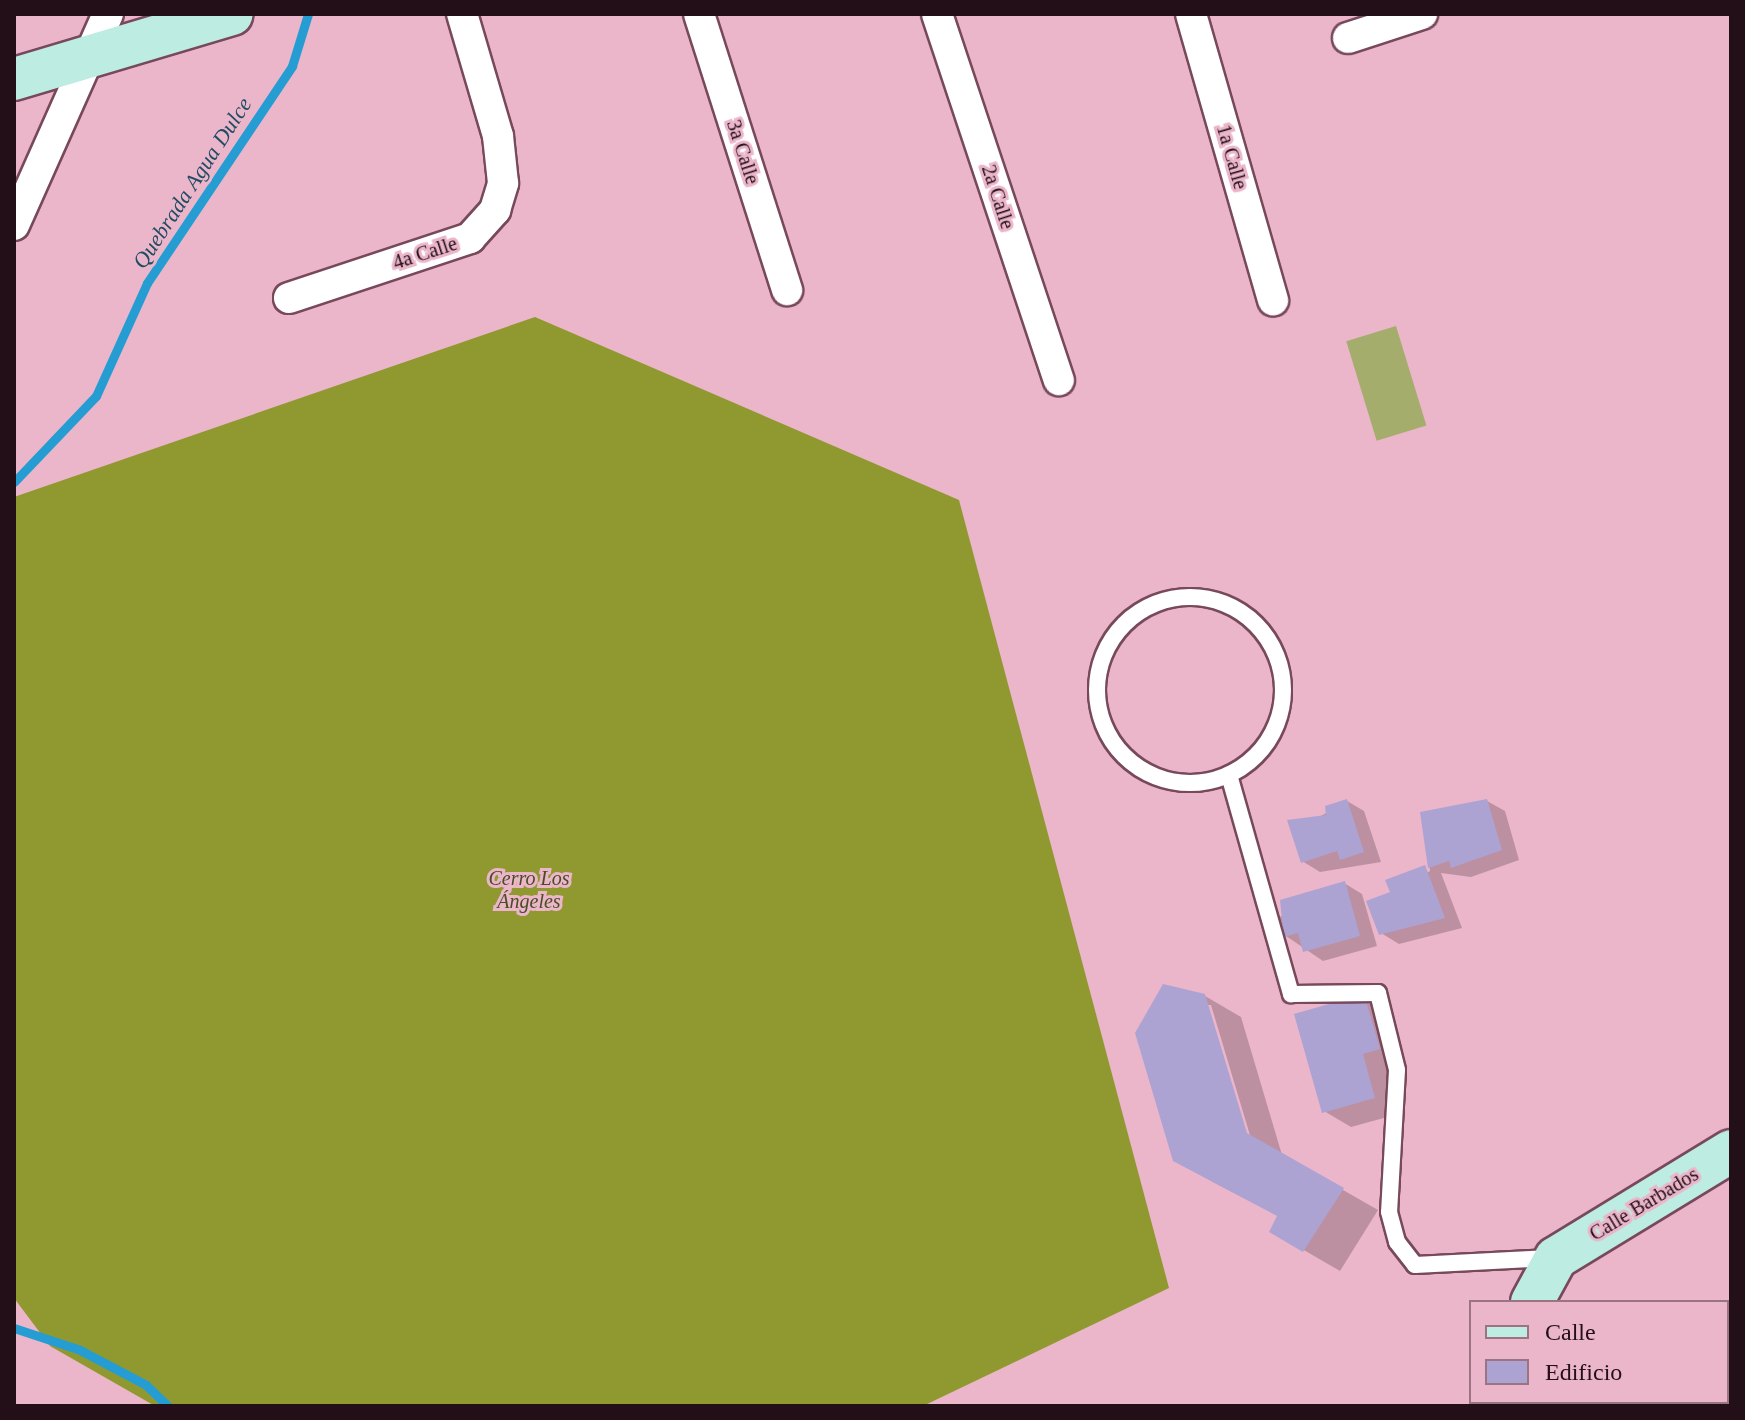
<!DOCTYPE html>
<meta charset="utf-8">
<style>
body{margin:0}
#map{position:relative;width:1745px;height:1420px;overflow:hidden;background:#ebb5ca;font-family:"Times New Roman",serif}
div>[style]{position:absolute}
.green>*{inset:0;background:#a5ad6d;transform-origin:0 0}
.forest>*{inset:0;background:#909930}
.shadow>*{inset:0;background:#0003}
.stream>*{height:9px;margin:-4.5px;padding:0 4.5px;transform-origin:4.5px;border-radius:4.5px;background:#269dd2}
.building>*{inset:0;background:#aca3d2}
.roads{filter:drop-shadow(2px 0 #77495b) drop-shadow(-2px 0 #77495b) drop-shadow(0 2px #77495b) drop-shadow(0 -2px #77495b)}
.lane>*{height:16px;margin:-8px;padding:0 8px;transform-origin:8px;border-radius:8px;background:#fff}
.lane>.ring{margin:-8px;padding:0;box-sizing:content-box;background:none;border:16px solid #fff;border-radius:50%}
.street>*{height:30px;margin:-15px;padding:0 15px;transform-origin:15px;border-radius:15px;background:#fff}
.secondary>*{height:42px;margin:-21px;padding:0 21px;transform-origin:21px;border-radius:21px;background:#bcece2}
span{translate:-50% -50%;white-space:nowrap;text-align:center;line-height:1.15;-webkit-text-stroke:6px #ebb5ca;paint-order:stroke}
.street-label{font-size:20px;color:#220f17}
.park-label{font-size:20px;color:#494d23;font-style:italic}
.water-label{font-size:22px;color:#1f4c63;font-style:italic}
.frame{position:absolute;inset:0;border:16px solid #220f17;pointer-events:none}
.legend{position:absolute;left:1469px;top:1300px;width:260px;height:104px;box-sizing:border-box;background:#ebb5ca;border:2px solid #9b7382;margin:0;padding:10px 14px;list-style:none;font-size:24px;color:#220f17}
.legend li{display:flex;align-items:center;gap:16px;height:40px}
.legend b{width:40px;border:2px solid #9b7382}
</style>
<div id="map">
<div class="green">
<i style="left:1396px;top:326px;width:104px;height:52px;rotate:73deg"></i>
</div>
<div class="forest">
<i style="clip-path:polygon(535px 317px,959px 500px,1169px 1288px,923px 1406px,155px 1406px,50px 1346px,14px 1298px,14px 497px)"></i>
</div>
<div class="shadow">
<i style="clip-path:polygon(1347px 801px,1364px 811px,1381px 862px,1320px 872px,1302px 861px,1290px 821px,1314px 820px)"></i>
<i style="clip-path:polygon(1487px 801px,1505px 811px,1519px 860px,1471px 877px,1441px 873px,1462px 928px,1399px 944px,1381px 933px,1392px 894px,1430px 871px,1422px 814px)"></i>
<i style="clip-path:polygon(1344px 883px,1362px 894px,1377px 946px,1323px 961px,1286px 936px,1280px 917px)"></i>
<i style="clip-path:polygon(evenodd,1205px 996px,1241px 1017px,1282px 1155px,1378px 1210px,1340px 1271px,1271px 1231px,1279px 1216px,1211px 1181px,1205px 996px,1206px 1005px,1211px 1005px,1252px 1142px,1248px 1143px,1206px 1005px)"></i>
<i style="clip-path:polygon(1364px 996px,1391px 1012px,1406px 1064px,1389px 1069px,1402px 1113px,1351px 1127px,1324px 1111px)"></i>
</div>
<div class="stream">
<i style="left:14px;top:482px;width:119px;rotate:-46.4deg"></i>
<i style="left:96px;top:396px;width:124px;rotate:-65.7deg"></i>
<i style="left:147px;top:283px;width:261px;rotate:-56.2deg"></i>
<i style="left:292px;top:66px;width:54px;rotate:-72.9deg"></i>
<i style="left:14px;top:1328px;width:70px;rotate:18.4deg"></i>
<i style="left:80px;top:1350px;width:75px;rotate:27.9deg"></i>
<i style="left:146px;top:1385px;width:30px;rotate:44deg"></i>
</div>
<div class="building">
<i style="clip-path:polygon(1347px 799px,1364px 852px,1340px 860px,1337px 851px,1301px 863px,1287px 820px,1326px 815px,1325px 806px)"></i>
<i style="clip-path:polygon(1487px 799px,1502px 850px,1451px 868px,1449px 861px,1428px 868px,1420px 812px)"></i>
<i style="clip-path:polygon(1425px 865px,1445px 918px,1379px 935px,1366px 901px,1390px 892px,1385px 880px)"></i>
<i style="clip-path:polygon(1345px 881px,1360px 936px,1303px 952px,1298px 933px,1284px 937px,1280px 900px)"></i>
<i style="clip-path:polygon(1163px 984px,1205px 994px,1247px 1133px,1344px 1188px,1303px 1252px,1269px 1232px,1277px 1216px,1173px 1161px,1135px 1033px)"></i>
<i style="clip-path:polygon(1364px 994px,1380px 1049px,1363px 1054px,1375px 1098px,1322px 1113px,1294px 1014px)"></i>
</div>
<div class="roads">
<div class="lane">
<i class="ring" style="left:1097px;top:597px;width:170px;height:170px"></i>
<i style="left:1229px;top:775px;width:228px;rotate:74.2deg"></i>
<i style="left:1291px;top:994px;width:87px;rotate:-0.7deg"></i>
<i style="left:1378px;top:993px;width:79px;rotate:76.1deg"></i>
<i style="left:1397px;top:1070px;width:142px;rotate:93.2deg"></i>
<i style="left:1389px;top:1212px;width:31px;rotate:75deg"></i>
<i style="left:1397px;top:1242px;width:29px;rotate:52deg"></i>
<i style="left:1415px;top:1265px;width:135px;rotate:-3deg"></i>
</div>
<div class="street">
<i style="left:699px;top:14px;width:290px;rotate:72.3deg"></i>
<i style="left:937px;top:14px;width:386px;rotate:71.6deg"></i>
<i style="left:1191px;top:14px;width:298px;rotate:74deg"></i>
<i style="left:1348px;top:38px;width:78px;rotate:-18deg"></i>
<i style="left:14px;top:225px;width:231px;rotate:-66deg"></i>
<i style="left:289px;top:298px;width:191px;rotate:-18.3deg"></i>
<i style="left:470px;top:238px;width:38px;rotate:-48deg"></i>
<i style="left:495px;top:210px;width:28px;rotate:-73deg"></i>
<i style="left:503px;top:183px;width:47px;rotate:-96.1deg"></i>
<i style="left:498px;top:136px;width:127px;rotate:-106.4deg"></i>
</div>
<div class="secondary">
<i style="left:14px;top:79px;width:227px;rotate:-16.6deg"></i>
<i style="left:1532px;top:1302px;width:50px;rotate:-61.4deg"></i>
<i style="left:1556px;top:1258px;width:205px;rotate:-31.4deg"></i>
<i style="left:1520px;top:1402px;width:4px;rotate:76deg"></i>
</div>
</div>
<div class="street-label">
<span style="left:743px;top:152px;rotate:72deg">3a Calle</span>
<span style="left:1232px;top:157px;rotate:74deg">1a Calle</span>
<span style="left:998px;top:197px;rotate:72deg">2a Calle</span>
<span style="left:425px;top:253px;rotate:-18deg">4a Calle</span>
<span style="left:1644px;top:1204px;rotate:-31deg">Calle Barbados</span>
</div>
<div class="park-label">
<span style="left:529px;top:890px">Cerro Los<br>Ángeles</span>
</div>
<div class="water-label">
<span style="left:192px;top:183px;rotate:-57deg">Quebrada Agua Dulce</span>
</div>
<div class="frame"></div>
<ul class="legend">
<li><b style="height:10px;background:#bcece2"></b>Calle</li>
<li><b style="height:22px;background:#aca3d2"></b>Edificio</li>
</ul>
</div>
